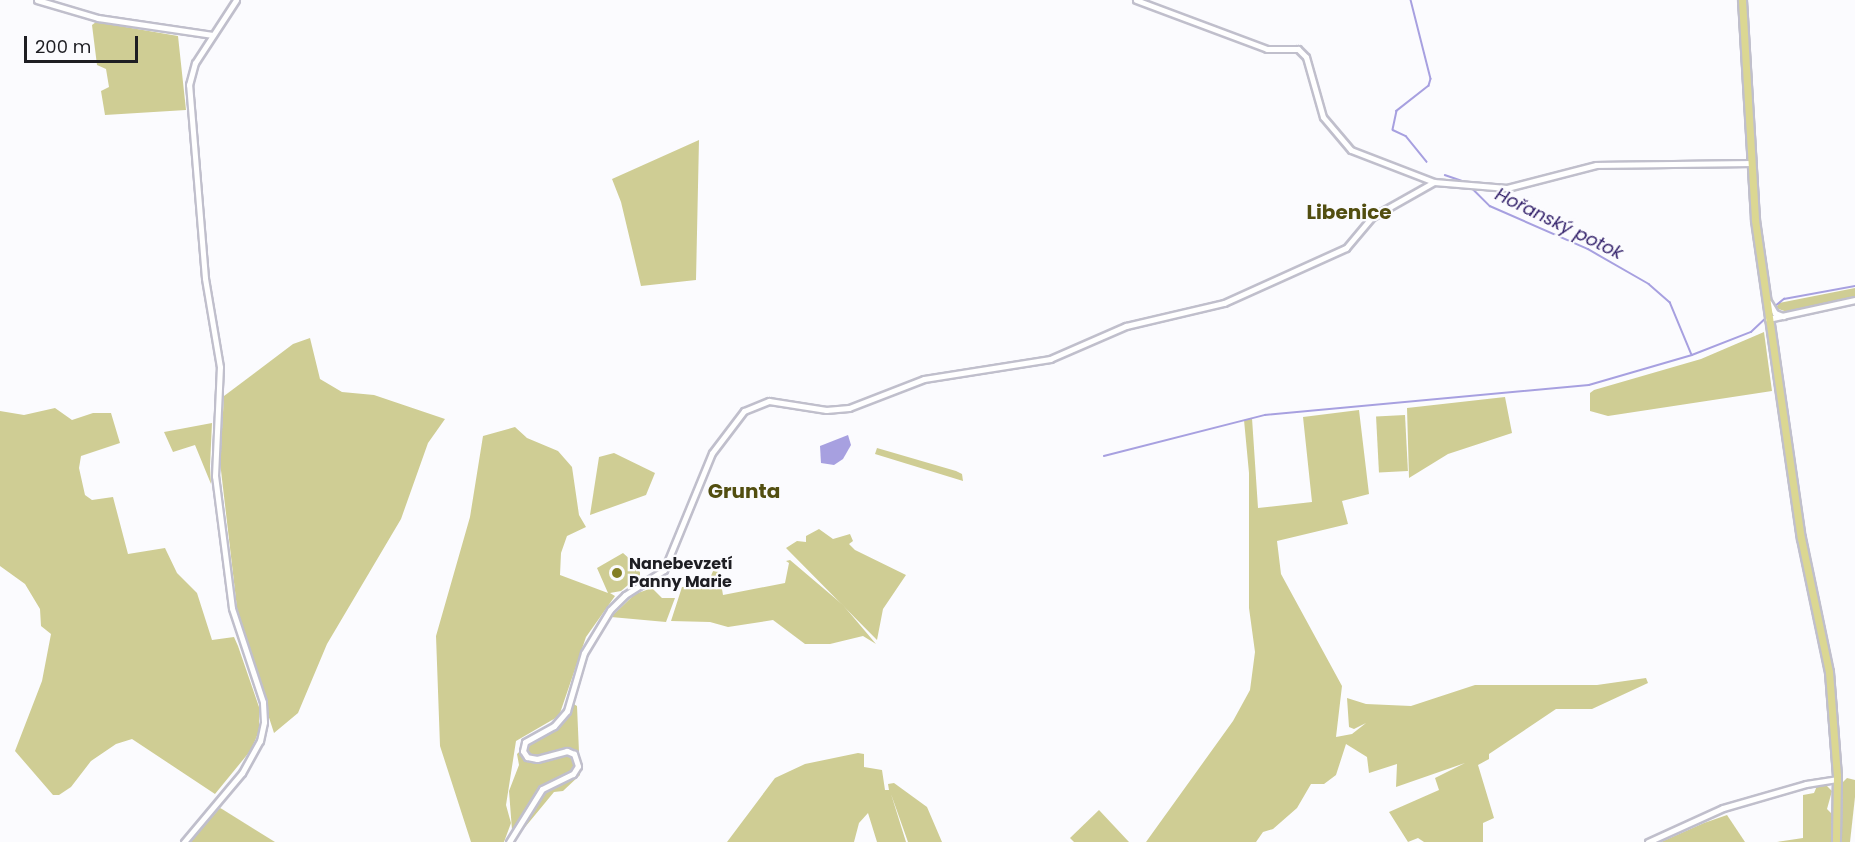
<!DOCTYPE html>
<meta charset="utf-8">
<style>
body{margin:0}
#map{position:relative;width:1855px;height:842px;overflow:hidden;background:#fbfbfe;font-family:Poppins,sans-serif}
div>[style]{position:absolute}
.green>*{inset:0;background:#cfcd94;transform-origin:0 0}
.water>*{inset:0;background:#a7a0e0}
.stream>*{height:1.5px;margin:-0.75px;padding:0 0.75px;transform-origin:0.75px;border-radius:0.75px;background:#a7a0e0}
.roads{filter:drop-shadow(2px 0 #c0bfcc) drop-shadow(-2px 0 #c0bfcc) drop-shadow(0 2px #c0bfcc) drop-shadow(0 -2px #c0bfcc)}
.tertiary>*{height:5px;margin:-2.5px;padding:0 2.5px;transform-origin:2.5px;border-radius:2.5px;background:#fff}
.primary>*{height:7px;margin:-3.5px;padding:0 3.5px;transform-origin:3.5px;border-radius:3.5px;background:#dbd792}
.dots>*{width:16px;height:16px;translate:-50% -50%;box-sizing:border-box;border:3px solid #fbfbfe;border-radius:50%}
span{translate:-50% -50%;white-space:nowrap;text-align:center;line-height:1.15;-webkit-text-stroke:4.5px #fbfbfe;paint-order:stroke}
.poi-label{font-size:16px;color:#1e1e23;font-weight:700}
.left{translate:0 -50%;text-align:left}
.water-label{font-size:18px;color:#311f69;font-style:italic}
.quarter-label{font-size:20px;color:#524e10;font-weight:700}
.scale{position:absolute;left:24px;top:36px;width:114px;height:27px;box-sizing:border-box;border:3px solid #1e1e23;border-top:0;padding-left:8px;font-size:18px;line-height:21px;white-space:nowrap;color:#1e1e23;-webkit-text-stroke:4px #fbfbfe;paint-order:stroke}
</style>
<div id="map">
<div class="green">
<i style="clip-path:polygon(96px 22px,178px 36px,186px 110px,105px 115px,101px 91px,109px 87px,106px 69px,97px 65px,92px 25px)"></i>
<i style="clip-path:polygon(699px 140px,696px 280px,641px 286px,621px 202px,612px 179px)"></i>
<i style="clip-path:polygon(1855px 288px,1855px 297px,1787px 312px,1776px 308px,1779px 303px)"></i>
<i style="clip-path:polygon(1764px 332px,1772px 391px,1608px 416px,1590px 411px,1590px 393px,1594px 390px,1701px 359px)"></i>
<i style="clip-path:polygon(310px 338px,320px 379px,342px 392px,374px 395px,445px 419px,428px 443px,401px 519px,327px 644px,298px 713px,274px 733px,239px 625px,220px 462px,224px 396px,293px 344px)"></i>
<i style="clip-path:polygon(1505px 397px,1512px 433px,1448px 454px,1409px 478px,1407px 408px)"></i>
<i style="clip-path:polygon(55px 408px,72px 420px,93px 413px,111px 413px,120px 443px,81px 456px,79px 468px,85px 495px,92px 500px,113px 497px,128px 554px,165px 548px,177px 573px,197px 593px,212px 640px,234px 637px,238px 646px,259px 707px,259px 731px,251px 750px,215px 794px,132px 739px,116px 744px,91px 761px,71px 787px,59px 795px,53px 795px,15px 751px,42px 681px,51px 634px,41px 626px,40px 609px,25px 584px,0 566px,0 411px,24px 415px)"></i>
<i style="clip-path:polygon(1359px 410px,1369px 494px,1342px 501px,1348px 524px,1277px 541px,1281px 574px,1342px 686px,1336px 737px,1352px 734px,1366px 723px,1354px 729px,1349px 727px,1347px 698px,1366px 704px,1411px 706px,1475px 685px,1597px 685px,1646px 678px,1648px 683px,1592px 709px,1556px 709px,1489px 754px,1489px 759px,1478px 765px,1494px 818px,1483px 823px,1483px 842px,1424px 842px,1418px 838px,1408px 842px,1389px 812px,1439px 790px,1435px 778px,1465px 763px,1396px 787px,1397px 764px,1369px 773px,1367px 757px,1346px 744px,1336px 775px,1324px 784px,1311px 784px,1297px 808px,1273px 829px,1263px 832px,1256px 842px,1146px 842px,1233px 721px,1250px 690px,1255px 652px,1249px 608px,1249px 473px,1244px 420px,1252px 418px,1258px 508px,1312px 502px,1303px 417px)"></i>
<i style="left:1405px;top:415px;width:56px;height:29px;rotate:87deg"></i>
<i style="clip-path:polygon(212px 423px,210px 466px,211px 484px,195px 445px,173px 452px,164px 432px)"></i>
<i style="clip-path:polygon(515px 427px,527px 438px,558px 451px,572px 467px,579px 515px,586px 527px,567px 536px,561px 553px,560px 575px,608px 593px,597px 568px,623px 553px,640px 568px,640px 575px,621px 591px,610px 593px,615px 596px,586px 637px,559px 716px,516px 741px,506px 805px,511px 823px,504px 842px,471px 842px,440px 746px,436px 636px,470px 517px,483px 436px)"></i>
<i style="clip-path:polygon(877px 448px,956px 471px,962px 474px,963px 481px,875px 454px)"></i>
<i style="clip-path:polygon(614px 453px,655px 473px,646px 495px,590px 515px,599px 457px)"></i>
<i style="clip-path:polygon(819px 529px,833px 539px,850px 534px,853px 541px,849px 544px,855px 550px,906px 575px,883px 609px,877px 640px,786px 548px,797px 541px,806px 542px,806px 536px)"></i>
<i style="clip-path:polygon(790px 560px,843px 605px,876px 644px,863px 636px,830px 644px,805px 644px,773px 620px,728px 627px,710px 622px,671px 621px,682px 587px,706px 588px,713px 571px,719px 572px,723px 595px,785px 583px,789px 563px,786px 561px)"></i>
<i style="clip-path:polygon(652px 588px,662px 598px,675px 598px,666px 622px,611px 617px,635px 594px)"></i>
<i style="clip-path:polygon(572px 703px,577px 706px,580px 775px,563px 791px,554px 792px,521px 832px,512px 830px,509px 791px,519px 765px,517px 754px,533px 739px,558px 727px,570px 714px)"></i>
<i style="clip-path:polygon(858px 753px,864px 754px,864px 767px,882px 770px,885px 790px,889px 790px,888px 784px,894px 783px,927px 807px,942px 842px,908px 842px,891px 794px,906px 842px,877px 842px,868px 813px,859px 823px,854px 842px,727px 842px,775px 778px,805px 764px)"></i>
<i style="clip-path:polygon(1847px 778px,1855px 780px,1855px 797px,1850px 842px,1841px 842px,1841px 784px)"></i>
<i style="clip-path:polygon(1817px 786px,1827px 786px,1832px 791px,1827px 809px,1832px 814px,1831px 842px,1777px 842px,1803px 838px,1803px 795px,1814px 793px)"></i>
<i style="clip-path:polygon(220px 808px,222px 809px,275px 842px,189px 842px)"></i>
<i style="clip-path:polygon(1099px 810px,1129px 842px,1074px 842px,1070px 838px)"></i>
<i style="clip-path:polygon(1727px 815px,1745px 842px,1661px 842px,1704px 823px)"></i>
</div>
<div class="water">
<i style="clip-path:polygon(848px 435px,851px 445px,843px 459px,834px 465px,821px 463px,820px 446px)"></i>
</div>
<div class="stream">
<i style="left:1411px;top:0;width:81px;rotate:75.8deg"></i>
<i style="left:1431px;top:79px;width:7px;rotate:106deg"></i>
<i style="left:1429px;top:86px;width:41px;rotate:142deg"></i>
<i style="left:1397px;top:111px;width:19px;rotate:102deg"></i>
<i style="left:1393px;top:130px;width:14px;rotate:25deg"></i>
<i style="left:1406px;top:136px;width:33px;rotate:51deg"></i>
<i style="left:1445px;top:175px;width:21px;rotate:19deg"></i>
<i style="left:1471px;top:187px;width:27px;rotate:45deg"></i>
<i style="left:1490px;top:206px;width:107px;rotate:23.7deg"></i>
<i style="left:1588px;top:249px;width:70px;rotate:29.8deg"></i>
<i style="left:1649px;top:284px;width:28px;rotate:41deg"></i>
<i style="left:1670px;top:302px;width:57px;rotate:67.5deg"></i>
<i style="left:1692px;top:355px;width:63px;rotate:-21.3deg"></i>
<i style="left:1751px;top:332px;width:18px;rotate:-43deg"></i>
<i style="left:1774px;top:307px;width:13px;rotate:-39deg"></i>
<i style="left:1784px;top:299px;width:72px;rotate:-10.4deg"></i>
<i style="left:1104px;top:456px;width:166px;rotate:-14.3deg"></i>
<i style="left:1265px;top:415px;width:325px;rotate:-5.3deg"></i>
<i style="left:1589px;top:385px;width:107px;rotate:-16.2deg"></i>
</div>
<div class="roads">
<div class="tertiary">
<i style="left:37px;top:0;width:64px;rotate:16.4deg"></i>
<i style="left:98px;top:18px;width:116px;rotate:8.4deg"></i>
<i style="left:1136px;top:0;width:140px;rotate:20.5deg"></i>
<i style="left:1267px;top:49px;width:31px"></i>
<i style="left:1298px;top:49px;width:11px;rotate:45deg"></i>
<i style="left:1306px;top:57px;width:62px;rotate:74.2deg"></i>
<i style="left:1323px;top:117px;width:43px;rotate:49.7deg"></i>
<i style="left:1351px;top:150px;width:89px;rotate:21.1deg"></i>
<i style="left:1434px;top:182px;width:73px;rotate:4.7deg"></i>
<i style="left:1507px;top:188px;width:92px;rotate:-14.5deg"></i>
<i style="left:1596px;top:165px;width:154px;rotate:-0.7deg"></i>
<i style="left:1769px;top:303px;width:12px;rotate:59deg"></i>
<i style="left:1775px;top:313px;width:9px;rotate:21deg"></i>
<i style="left:1768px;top:319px;width:89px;rotate:-12.3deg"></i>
<i style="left:184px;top:842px;width:90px;rotate:-50deg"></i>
<i style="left:242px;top:773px;width:37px;rotate:-61deg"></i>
<i style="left:260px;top:741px;width:19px;rotate:-78deg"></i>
<i style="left:264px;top:722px;width:20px;rotate:-93deg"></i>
<i style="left:263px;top:702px;width:99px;rotate:-108.3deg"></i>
<i style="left:232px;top:608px;width:133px;rotate:-97.3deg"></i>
<i style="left:215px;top:476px;width:109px;rotate:-87.4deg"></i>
<i style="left:220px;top:367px;width:90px;rotate:-99.6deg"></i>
<i style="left:205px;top:278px;width:194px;rotate:-94.7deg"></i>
<i style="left:189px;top:85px;width:23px;rotate:-75deg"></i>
<i style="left:195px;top:63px;width:75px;rotate:-56.9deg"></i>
<i style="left:509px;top:842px;width:62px;rotate:-58.1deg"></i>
<i style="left:542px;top:789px;width:34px;rotate:-26deg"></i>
<i style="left:573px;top:774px;width:9px;rotate:-58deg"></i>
<i style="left:578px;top:766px;width:13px;rotate:-108deg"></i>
<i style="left:574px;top:754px;width:8px;rotate:-157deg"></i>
<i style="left:567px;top:751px;width:31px;rotate:165deg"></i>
<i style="left:537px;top:759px;width:10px;rotate:-169deg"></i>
<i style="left:527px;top:757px;width:7px;rotate:-124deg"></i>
<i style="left:523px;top:751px;width:9px;rotate:-77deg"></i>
<i style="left:525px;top:742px;width:33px;rotate:-29deg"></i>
<i style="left:554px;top:726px;width:20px;rotate:-49deg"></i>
<i style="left:567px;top:711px;width:60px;rotate:-73.7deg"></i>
<i style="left:584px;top:653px;width:50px;rotate:-58.8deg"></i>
<i style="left:610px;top:610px;width:21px;rotate:-45deg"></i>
<i style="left:625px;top:595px;width:46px;rotate:-32.7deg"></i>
<i style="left:664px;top:570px;width:126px;rotate:-67.7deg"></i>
<i style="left:712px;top:453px;width:53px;rotate:-52.7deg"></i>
<i style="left:744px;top:411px;width:27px;rotate:-22deg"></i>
<i style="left:769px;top:401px;width:58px;rotate:9deg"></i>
<i style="left:826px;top:410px;width:23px;rotate:-5deg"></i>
<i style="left:849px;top:408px;width:80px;rotate:-21.1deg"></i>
<i style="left:924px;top:379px;width:128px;rotate:-9deg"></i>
<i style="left:1050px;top:359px;width:83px;rotate:-23.5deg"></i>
<i style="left:1126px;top:326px;width:101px;rotate:-13.2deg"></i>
<i style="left:1224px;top:303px;width:134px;rotate:-24.3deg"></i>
<i style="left:1346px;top:248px;width:40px;rotate:-50deg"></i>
<i style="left:1372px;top:217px;width:71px;rotate:-29.4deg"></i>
<i style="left:1648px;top:842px;width:82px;rotate:-24.4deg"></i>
<i style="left:1723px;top:808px;width:86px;rotate:-16.1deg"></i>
<i style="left:1806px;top:784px;width:31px;rotate:-9deg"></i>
</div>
<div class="primary">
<i style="left:1742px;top:0;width:220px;rotate:86.6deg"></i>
<i style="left:1755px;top:220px;width:321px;rotate:81.8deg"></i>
<i style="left:1801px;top:538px;width:137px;rotate:78.2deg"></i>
<i style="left:1829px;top:672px;width:103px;rotate:85.6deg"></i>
<i style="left:1837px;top:775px;width:67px;rotate:90.9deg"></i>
</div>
</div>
<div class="dots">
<i style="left:617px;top:573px;background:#837e25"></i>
</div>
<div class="poi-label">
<span class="left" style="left:629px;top:573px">Nanebevzetí<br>Panny Marie</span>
</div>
<div class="water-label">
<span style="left:1559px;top:224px;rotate:26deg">Hořanský potok</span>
</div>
<div class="quarter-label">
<span style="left:1349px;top:212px">Libenice</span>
<span style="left:744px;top:491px">Grunta</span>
</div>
<div class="scale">200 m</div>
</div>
